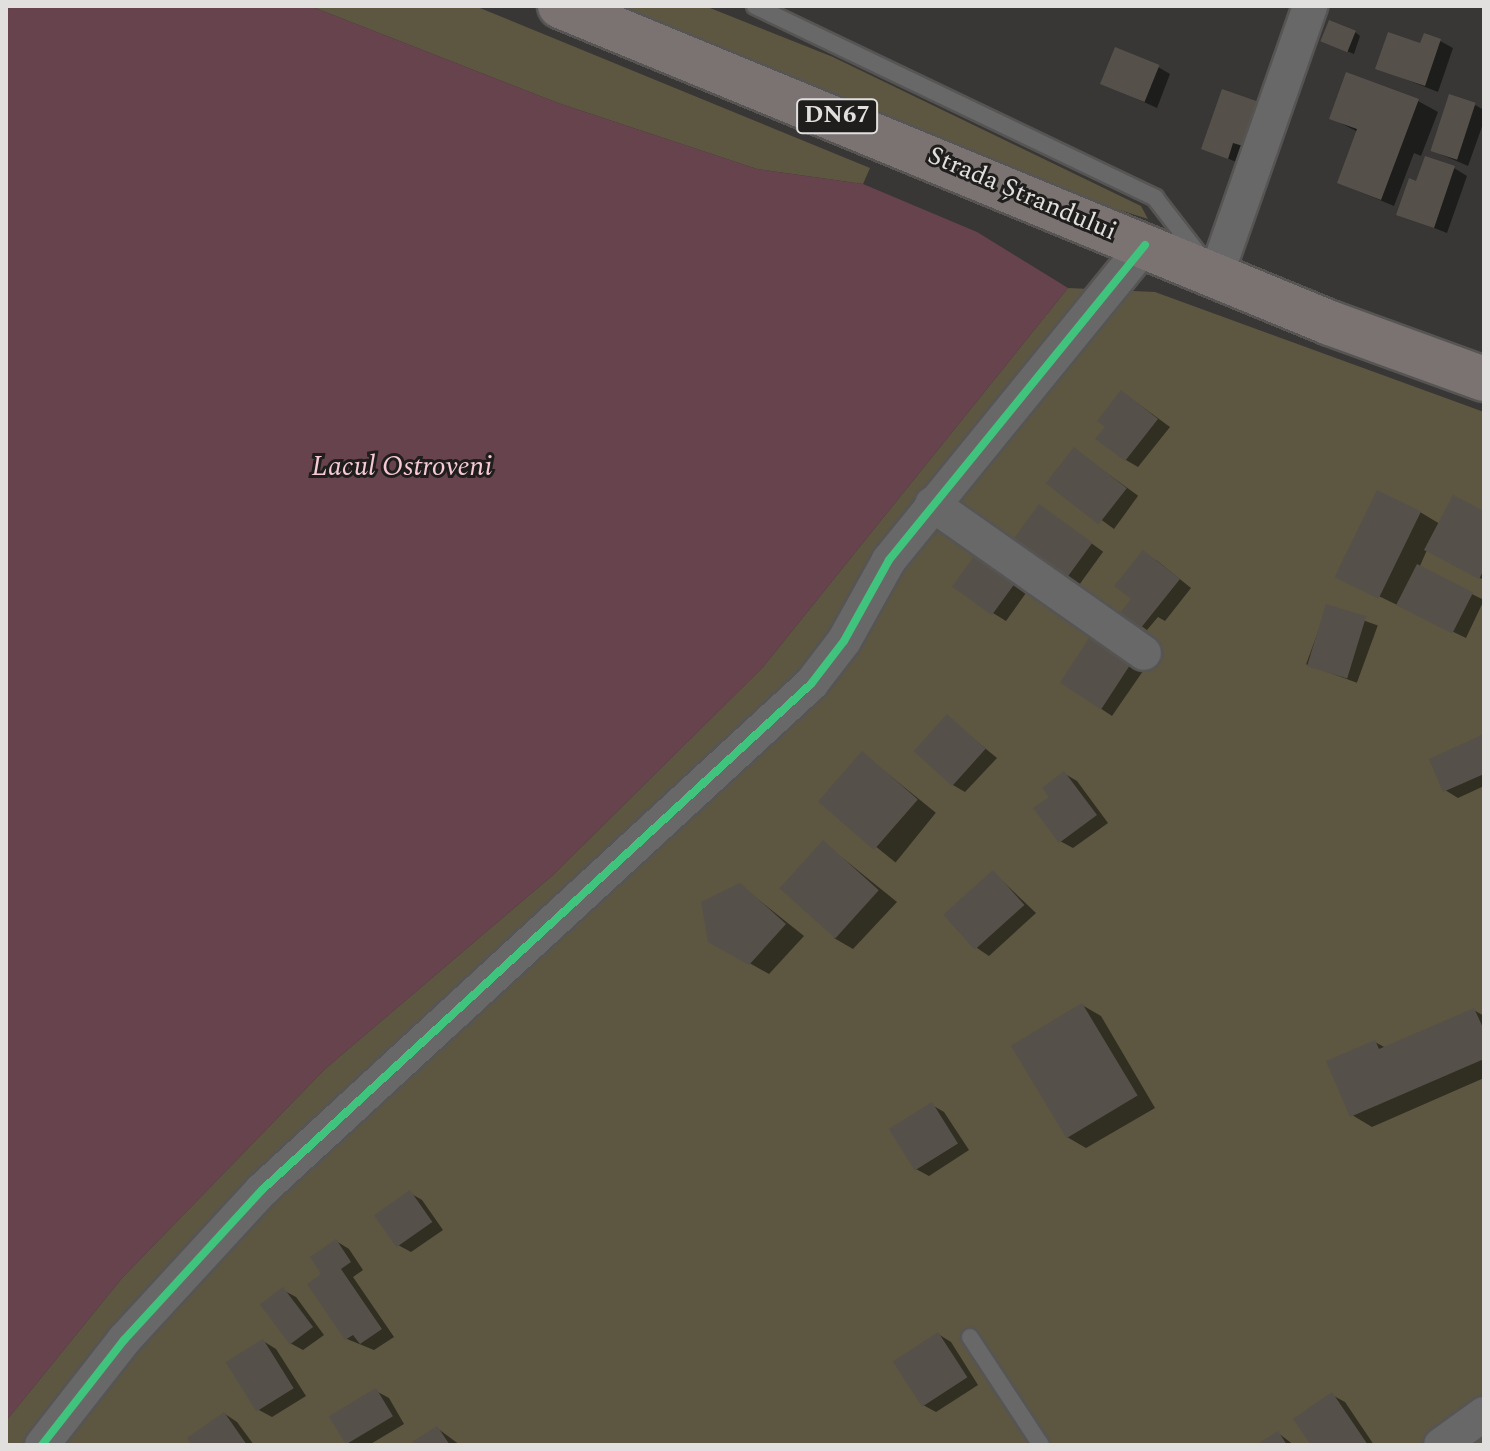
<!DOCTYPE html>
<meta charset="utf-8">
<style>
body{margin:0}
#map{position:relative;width:1490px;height:1451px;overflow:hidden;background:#383736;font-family:Spectral,serif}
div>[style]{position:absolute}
.green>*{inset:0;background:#5d5640}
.water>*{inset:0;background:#67434d}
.shadow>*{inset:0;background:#0007;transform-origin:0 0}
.building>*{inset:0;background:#55514a;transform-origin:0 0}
.roads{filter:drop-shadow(2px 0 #565554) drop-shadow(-2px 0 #565554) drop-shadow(0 2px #565554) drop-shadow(0 -2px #565554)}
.service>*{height:16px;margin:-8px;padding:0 8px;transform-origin:8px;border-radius:8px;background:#696868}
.minor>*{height:34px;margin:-17px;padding:0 17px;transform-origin:17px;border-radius:17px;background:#696868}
.primary>*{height:44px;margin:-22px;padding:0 22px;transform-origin:22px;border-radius:22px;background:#7b7272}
.cycleway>*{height:8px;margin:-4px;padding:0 4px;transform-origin:4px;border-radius:4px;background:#40c37c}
span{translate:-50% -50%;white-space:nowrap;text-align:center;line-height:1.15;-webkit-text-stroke:6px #1f1e1d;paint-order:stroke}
.shield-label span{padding:2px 6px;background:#1f1e1d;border:2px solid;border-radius:6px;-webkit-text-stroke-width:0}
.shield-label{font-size:24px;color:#e1e0df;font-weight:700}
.street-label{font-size:26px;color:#e1e0df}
.water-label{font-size:28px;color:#f7cad5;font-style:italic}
.frame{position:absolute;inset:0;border:8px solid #e1e0df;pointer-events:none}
</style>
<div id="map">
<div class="green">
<i style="clip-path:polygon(310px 6px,475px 6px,870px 168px,863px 184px,757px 169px,558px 103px)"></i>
<i style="clip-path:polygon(617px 6px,705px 6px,833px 57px,1141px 206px,1148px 219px,1069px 194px)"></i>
<i style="clip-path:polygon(1068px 288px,1155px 292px,1484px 412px,1484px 1445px,6px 1445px,6px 1421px,122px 1278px,325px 1069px,553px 875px,763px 667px)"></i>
</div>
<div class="water">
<i style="clip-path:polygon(6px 6px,310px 6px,558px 103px,757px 169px,863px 184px,977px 232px,1068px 288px,763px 667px,553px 875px,325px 1069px,122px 1278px,6px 1421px)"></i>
</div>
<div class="shadow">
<i style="clip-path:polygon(1355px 32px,1360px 36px,1354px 54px,1329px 44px)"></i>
<i style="clip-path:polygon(1440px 41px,1453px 48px,1438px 92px,1377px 68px)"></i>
<i style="clip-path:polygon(1158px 67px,1170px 74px,1157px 108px,1102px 83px)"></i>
<i style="clip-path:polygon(1418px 101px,1438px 112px,1421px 156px,1414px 153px,1394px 206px,1339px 183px,1358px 132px,1331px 118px)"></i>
<i style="clip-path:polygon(1258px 104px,1241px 164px,1203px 148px)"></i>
<i style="clip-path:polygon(1475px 105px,1484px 110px,1484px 121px,1468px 166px,1431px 150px)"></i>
<i style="clip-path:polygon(1454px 168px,1467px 176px,1447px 233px,1399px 214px,1417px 184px)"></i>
<i style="clip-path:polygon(1122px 392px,1170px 427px,1138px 467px,1126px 460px,1108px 426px)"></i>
<i style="left:1075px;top:450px;width:78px;height:41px;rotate:36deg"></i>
<i style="left:1040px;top:506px;width:78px;height:44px;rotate:36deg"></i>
<i style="clip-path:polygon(1420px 512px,1440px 524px,1484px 513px,1484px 580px,1427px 550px,1419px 568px,1484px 600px,1466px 638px,1339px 577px)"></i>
<i style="clip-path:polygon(1156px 560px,1191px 588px,1165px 621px,1158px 617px,1147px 630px,1123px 613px)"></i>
<i style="clip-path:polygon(988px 565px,1026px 593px,1006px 621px,993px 613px)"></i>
<i style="left:1327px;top:607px;width:54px;height:61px;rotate:20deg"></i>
<i style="clip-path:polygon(1104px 645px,1143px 671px,1112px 716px,1061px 682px)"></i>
<i style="clip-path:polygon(947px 717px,997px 758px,965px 792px,953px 785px)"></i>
<i style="clip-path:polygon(1484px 736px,1484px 786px,1458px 798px,1445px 790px)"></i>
<i style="left:862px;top:753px;width:95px;height:64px;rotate:39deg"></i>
<i style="clip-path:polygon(1065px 774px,1077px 781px,1108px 823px,1073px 848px,1060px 841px,1051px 797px)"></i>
<i style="clip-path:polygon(824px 843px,897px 902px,853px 949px,834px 938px)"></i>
<i style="clip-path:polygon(994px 873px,1036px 913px,989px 956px,977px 948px)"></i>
<i style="clip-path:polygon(740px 885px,804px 936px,769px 974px,710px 941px)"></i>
<i style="clip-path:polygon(1082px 1005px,1101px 1016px,1155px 1108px,1086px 1148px,1067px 1137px)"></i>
<i style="clip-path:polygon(1474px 1010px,1484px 1016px,1484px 1078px,1372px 1127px,1352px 1115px,1375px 1042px,1386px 1048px)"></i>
<i style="clip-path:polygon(932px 1105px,944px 1112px,969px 1150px,929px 1176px,916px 1169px)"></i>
<i style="clip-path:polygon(410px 1193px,422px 1200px,443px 1230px,411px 1252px,398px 1245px)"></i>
<i style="clip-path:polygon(336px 1241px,349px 1249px,363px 1270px,353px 1277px,394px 1337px,374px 1350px,347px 1339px,324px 1274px)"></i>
<i style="clip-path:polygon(283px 1290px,296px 1297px,324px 1335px,303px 1350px,290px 1343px)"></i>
<i style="clip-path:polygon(938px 1334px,951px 1342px,978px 1385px,936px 1412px,923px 1405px,896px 1362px)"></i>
<i style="clip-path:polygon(263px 1341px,276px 1349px,306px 1396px,272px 1417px,259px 1410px)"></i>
<i style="clip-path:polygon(376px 1391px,389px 1398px,404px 1424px,369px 1445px,351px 1445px,347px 1443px)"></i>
<i style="clip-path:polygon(1332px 1395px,1345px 1402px,1374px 1445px,1314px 1445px)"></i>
<i style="clip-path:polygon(225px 1414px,237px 1422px,254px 1445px,194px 1445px)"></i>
<i style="clip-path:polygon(437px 1428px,460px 1445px,412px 1445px)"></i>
<i style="clip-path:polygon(1278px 1433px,1294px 1445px,1259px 1445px)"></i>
</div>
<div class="building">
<i style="left:1329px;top:20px;width:29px;height:23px;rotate:22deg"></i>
<i style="clip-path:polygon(1388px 32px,1420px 43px,1424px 33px,1441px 39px,1425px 86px,1375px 69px)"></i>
<i style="left:1115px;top:47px;width:48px;height:40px;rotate:22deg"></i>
<i style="clip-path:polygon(1346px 72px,1419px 99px,1381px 200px,1337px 183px,1357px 129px,1329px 119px)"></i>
<i style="clip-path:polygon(1222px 89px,1259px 102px,1243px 146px,1233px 143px,1228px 159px,1201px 149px)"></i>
<i style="left:1449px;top:94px;width:28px;height:60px;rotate:18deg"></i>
<i style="clip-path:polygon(1425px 156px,1455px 166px,1434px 228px,1396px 215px,1409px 178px,1416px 181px)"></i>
<i style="clip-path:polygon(1121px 390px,1158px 419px,1125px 461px,1095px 439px,1105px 427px,1097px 421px)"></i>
<i style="left:1074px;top:447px;width:67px;height:46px;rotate:38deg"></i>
<i style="left:1377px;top:490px;width:49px;height:97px;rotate:26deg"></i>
<i style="clip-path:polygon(1453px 495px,1484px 511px,1484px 570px,1479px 579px,1424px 550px)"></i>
<i style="left:1039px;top:504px;width:66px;height:47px;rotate:36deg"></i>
<i style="clip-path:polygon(1143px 550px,1180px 579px,1140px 629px,1120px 613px,1131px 599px,1114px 586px)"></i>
<i style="left:975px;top:555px;width:49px;height:39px;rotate:36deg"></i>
<i style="left:1417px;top:564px;width:63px;height:46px;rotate:27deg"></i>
<i style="left:1326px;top:604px;width:42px;height:65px;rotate:17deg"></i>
<i style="left:1091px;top:635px;width:49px;height:57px;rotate:33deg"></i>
<i style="left:947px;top:714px;width:52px;height:50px;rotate:42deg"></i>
<i style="clip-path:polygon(1484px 734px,1484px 774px,1443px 792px,1429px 759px)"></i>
<i style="left:862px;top:751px;width:74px;height:67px;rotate:41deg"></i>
<i style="clip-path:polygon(1064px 771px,1097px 815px,1059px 843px,1033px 808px,1049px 797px,1042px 788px)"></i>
<i style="left:823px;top:840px;width:75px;height:65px;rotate:42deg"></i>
<i style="left:993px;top:870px;width:47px;height:67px;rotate:48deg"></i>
<i style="clip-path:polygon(740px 883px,786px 924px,749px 965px,708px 942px,701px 902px)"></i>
<i style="left:1082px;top:1003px;width:108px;height:83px;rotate:59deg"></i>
<i style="clip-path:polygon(1474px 1008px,1484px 1030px,1484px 1059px,1350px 1117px,1326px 1061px,1375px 1040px,1379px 1049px)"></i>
<i style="left:932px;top:1102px;width:49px;height:51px;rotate:58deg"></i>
<i style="left:410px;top:1190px;width:39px;height:44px;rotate:55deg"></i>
<i style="clip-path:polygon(336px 1239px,351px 1262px,341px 1269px,382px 1329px,360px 1344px,353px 1335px,345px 1340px,307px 1284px,321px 1274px,310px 1257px)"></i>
<i style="left:283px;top:1287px;width:50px;height:29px;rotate:53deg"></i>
<i style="left:938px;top:1332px;width:54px;height:54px;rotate:57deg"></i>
<i style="left:263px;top:1339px;width:58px;height:44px;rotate:58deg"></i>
<i style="left:376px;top:1388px;width:33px;height:55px;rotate:59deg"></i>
<i style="clip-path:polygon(1332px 1392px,1368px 1445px,1311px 1445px,1293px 1419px)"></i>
<i style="clip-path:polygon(224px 1412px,247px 1445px,192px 1445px,187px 1438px)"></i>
<i style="clip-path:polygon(437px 1426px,450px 1445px,408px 1445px)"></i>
<i style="clip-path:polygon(1278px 1431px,1287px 1445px,1256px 1445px)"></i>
</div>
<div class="roads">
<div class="service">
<i style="left:755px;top:6px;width:444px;rotate:25.6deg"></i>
<i style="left:1155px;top:198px;width:73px;rotate:52.2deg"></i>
<i style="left:970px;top:1337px;width:129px;rotate:56.7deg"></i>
</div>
<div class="minor">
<i style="left:1216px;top:275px;width:285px;rotate:-70.7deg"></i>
<i style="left:932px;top:504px;width:259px;rotate:35.1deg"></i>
<i style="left:42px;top:1445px;width:133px;rotate:-52deg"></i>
<i style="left:124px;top:1340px;width:204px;rotate:-47.4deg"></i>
<i style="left:262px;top:1190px;width:747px;rotate:-42.67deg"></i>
<i style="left:811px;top:684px;width:54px;rotate:-52.5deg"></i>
<i style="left:844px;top:641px;width:93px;rotate:-60.9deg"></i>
<i style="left:889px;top:560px;width:406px;rotate:-50.9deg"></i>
<i style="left:1441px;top:1445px;width:53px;rotate:-35.8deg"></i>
</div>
<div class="primary">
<i style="left:560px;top:6px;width:833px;rotate:22.38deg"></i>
<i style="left:1330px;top:323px;width:164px;rotate:20deg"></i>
</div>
</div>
<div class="cycleway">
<i style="left:42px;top:1445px;width:133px;rotate:-52deg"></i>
<i style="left:124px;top:1340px;width:204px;rotate:-47.4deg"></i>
<i style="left:262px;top:1190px;width:747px;rotate:-42.67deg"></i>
<i style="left:811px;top:684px;width:54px;rotate:-52.5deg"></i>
<i style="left:844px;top:641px;width:93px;rotate:-60.9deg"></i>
<i style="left:889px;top:560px;width:406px;rotate:-50.9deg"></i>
</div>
<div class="shield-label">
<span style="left:837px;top:116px">DN67</span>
</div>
<div class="street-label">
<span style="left:1022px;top:194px;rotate:23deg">Strada Ștrandului</span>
</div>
<div class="water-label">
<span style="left:402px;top:467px">Lacul Ostroveni</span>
</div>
<div class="frame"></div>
</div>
